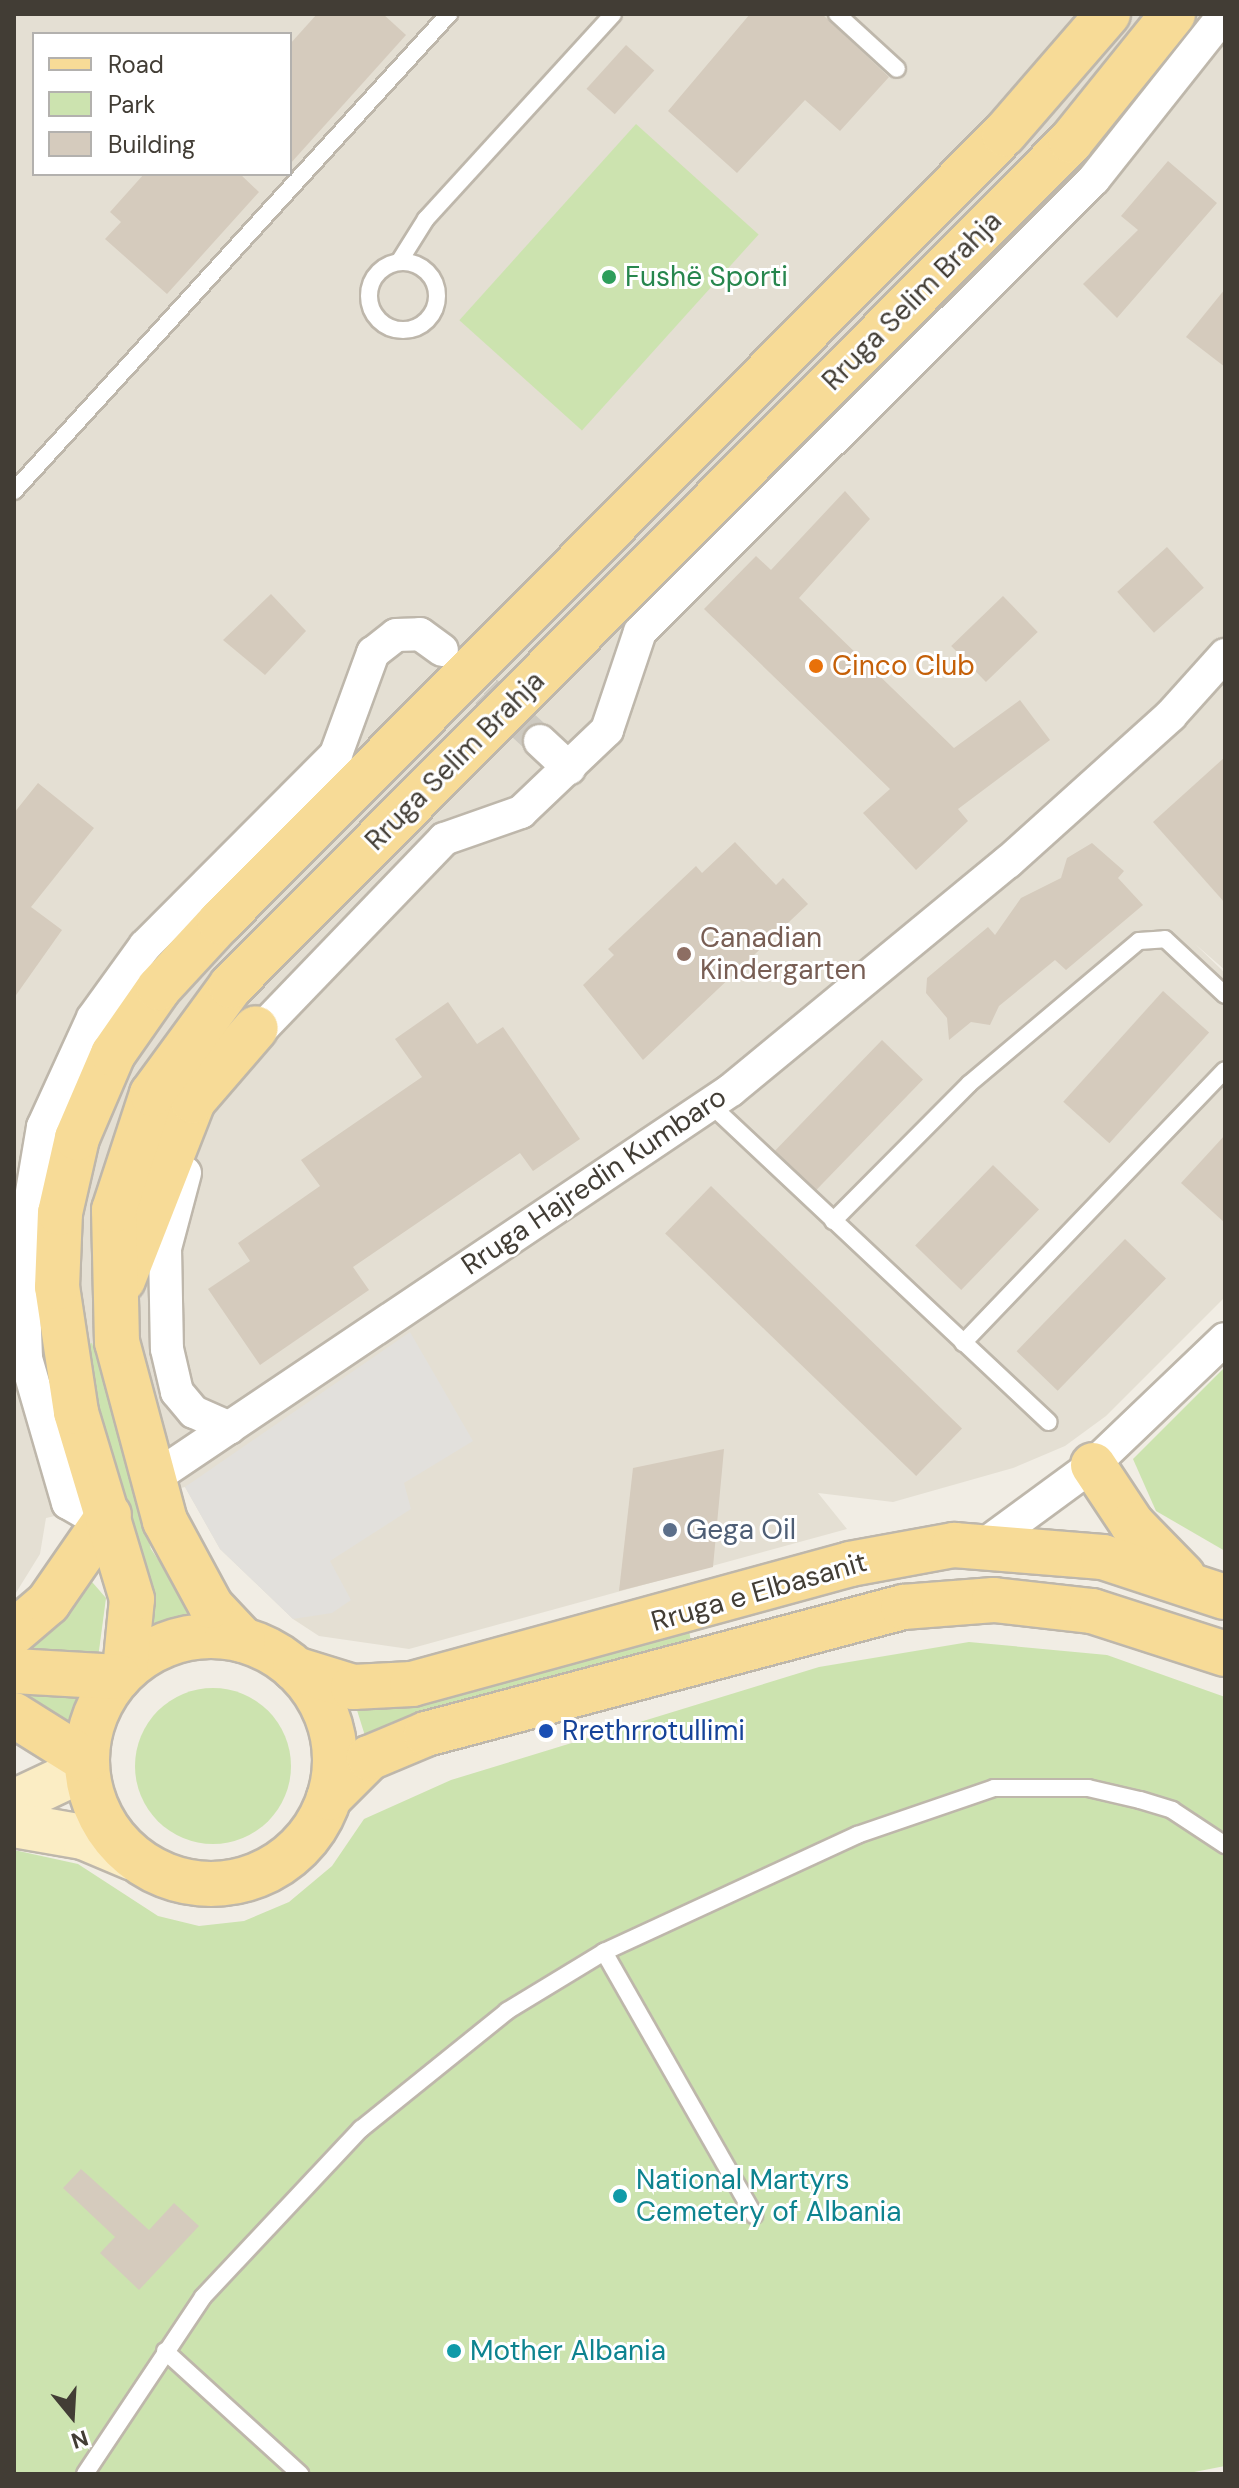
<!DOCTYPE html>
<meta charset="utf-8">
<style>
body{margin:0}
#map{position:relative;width:1239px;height:2488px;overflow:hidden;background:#f1ede4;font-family:"DM Sans",sans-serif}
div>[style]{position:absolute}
.residential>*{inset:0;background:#e4dfd3}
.green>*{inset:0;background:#cce3af;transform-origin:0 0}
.round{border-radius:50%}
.parking>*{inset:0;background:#e2e0dc}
.building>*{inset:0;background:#d5cbbd;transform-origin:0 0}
.street-tunnel>*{height:32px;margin-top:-16px;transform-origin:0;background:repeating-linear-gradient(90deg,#cecac1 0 32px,transparent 0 48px)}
.roads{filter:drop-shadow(2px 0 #beb7ab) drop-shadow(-2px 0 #beb7ab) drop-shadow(0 2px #beb7ab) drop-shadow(0 -2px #beb7ab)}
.lane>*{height:16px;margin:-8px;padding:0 8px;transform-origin:8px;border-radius:8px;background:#fff}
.lane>.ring{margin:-8px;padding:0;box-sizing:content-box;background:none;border:16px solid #fff;border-radius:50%}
.street>*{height:32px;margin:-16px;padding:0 16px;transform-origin:16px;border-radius:16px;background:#fff}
.secondary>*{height:44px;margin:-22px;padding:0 22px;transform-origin:22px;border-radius:22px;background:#fbedc4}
.primary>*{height:44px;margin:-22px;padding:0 22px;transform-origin:22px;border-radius:22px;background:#f7db97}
.primary>.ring{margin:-22px;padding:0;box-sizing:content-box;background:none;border:44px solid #f7db97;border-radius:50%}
.dots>*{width:22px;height:22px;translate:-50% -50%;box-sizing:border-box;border:4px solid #fff;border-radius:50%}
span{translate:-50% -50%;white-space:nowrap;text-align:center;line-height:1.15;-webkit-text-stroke:6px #fff;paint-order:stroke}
.leisure-label{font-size:28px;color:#27864d}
.left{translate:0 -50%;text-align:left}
.street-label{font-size:28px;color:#423d35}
.food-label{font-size:28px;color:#c56008}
.education-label{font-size:28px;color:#785e54}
.service-label{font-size:28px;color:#4e5e75}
.transit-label{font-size:28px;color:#164399}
.culture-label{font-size:28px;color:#0d838f}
.frame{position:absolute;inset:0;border:16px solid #423d35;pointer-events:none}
.legend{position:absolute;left:32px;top:32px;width:260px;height:144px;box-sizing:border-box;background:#fff;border:2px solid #b3b1ae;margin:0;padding:10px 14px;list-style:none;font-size:24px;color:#423d35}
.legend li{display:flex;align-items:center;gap:16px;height:40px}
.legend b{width:40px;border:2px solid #b3b1ae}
.north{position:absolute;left:32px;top:2376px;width:80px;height:80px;-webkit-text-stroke:6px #fff;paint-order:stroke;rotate:162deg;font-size:22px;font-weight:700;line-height:32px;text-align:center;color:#423d35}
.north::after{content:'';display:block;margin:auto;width:28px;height:36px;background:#423d35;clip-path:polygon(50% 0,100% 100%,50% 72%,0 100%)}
</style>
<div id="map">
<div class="residential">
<i style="clip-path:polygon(evenodd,14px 14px,1225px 14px,1225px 970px,1195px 944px,1225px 973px,1225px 1297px,1106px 1416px,1065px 1446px,1013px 1468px,893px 1502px,818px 1493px,847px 1529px,409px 1649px,319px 1636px,293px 1619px,220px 1549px,185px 1487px,46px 1518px,40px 1554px,14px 1596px,14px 14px,34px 34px,290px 34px,290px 174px,34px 174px,34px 34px)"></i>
</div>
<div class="green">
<i style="left:636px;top:124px;width:165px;height:264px;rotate:42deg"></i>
<i style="clip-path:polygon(92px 1343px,151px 1549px,201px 1624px,151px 1639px,151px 1589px,91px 1383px,83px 1346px)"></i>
<i style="clip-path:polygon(1225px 1367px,1225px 1551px,1156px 1511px,1133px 1459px)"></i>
<i style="clip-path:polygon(86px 1575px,106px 1598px,98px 1658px,15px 1659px)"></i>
<i style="clip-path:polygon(689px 1630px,691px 1642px,366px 1739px,356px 1707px,462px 1695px)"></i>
<i style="clip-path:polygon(969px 1642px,1107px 1655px,1225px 1697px,1225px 2466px,1184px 2474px,14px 2474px,14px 1850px,78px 1864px,158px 1916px,199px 1926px,244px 1921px,289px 1902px,332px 1866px,364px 1819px,451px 1780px,819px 1667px)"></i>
<i style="clip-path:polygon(14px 1685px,92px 1690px,72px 1740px,14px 1698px)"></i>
<i class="round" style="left:135px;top:1688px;width:156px;height:156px"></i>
</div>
<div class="parking">
<i style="clip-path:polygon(410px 1332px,473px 1441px,404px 1483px,411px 1509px,330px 1561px,351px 1600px,332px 1613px,293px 1619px,220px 1549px,185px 1487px)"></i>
</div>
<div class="building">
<i style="clip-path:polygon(317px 14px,383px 14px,406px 35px,290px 164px,290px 44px)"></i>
<i style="clip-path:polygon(750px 14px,822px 14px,889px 77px,840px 131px,805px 100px,737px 173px,668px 111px)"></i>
<i style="left:626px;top:45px;width:38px;height:59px;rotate:42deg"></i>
<i style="clip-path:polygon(1168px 161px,1217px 203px,1117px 318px,1083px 284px,1138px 230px,1121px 216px)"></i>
<i style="clip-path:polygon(144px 174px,240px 174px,259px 192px,167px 294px,105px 239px,121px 222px,110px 212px)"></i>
<i style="clip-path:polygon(1225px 289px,1225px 367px,1186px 337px)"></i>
<i style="clip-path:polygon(845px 491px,870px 519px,799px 598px,954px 748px,1020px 700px,1050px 740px,958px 809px,968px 821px,916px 870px,863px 813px,890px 789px,704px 609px,756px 556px,771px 570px)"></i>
<i style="left:1167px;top:547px;width:55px;height:67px;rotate:48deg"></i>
<i style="clip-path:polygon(271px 594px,306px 631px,265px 675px,223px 640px)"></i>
<i style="left:1003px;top:596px;width:50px;height:72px;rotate:46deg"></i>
<i style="clip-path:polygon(1225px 757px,1225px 903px,1153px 822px)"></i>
<i style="clip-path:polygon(38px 783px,94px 828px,31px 907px,62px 930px,14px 998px,14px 813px)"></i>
<i style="clip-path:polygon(735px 842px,776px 885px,783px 878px,808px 904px,643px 1060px,583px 985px,614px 955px,608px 949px,696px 866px,702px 873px)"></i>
<i style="clip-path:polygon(1092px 843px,1124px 871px,1118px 878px,1143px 905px,1066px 970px,1055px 960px,999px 1006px,990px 1025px,971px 1022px,949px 1040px,947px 1018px,926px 993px,927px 978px,988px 927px,995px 935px,1021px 898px,1061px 878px,1067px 858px)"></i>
<i style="left:1163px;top:991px;width:62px;height:149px;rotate:42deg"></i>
<i style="clip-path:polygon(448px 1002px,477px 1044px,503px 1027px,580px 1139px,533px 1171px,520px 1153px,353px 1267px,369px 1290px,260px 1365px,208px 1289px,250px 1261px,238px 1243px,320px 1186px,301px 1160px,422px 1077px,395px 1039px)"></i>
<i style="left:882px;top:1040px;width:57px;height:154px;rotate:44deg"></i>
<i style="clip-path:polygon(1225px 1135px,1225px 1223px,1181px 1183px)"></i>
<i style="left:993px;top:1165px;width:64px;height:112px;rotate:44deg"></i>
<i style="left:711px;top:1186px;width:349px;height:66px;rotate:44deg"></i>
<i style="left:1125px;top:1239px;width:57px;height:156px;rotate:44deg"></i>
<i style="clip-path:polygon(724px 1449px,713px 1567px,619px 1591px,633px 1468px)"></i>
<i style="clip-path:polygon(81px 2169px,149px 2230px,174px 2203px,199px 2226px,139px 2290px,100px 2253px,115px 2237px,63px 2188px)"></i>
</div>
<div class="street-tunnel">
<i style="left:451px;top:659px;width:121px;rotate:42.7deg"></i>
</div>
<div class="roads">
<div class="lane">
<i style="left:837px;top:14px;width:81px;rotate:42.5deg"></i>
<i style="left:399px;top:262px;width:51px;rotate:-57.9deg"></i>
<i style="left:426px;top:219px;width:277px;rotate:-47.6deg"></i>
<i class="ring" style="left:369px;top:262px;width:52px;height:52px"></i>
<i style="left:14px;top:491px;width:646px;rotate:-47.64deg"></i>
<i style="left:711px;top:1105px;width:463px;rotate:43.2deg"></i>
<i style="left:833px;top:1221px;width:193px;rotate:-45.2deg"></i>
<i style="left:969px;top:1084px;width:222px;rotate:-40.1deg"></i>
<i style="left:1139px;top:941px;width:26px;rotate:-4deg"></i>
<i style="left:1165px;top:939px;width:82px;rotate:43deg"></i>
<i style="left:963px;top:1343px;width:378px;rotate:-46.2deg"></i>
<i style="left:604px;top:1952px;width:303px;rotate:60.3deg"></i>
<i style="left:165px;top:2351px;width:183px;rotate:42.3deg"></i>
<i style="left:85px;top:2474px;width:213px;rotate:-56.3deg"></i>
<i style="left:203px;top:2297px;width:231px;rotate:-46.8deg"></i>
<i style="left:361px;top:2129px;width:188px;rotate:-38.9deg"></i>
<i style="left:507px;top:2011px;width:114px;rotate:-31.3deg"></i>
<i style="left:604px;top:1952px;width:279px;rotate:-24.8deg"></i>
<i style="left:857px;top:1835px;width:145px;rotate:-18.9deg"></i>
<i style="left:994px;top:1788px;width:94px"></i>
<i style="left:1088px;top:1788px;width:53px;rotate:13deg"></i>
<i style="left:1140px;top:1800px;width:34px;rotate:17deg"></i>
<i style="left:1172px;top:1810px;width:64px;rotate:33.4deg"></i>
</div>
<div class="street">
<i style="left:540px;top:741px;width:40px;rotate:43deg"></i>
<i style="left:246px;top:1045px;width:286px;rotate:-46.1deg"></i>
<i style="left:444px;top:839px;width:82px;rotate:-19.3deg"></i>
<i style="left:521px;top:812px;width:119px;rotate:-43.6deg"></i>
<i style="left:607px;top:730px;width:103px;rotate:-71.4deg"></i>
<i style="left:640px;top:632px;width:641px;rotate:-44.94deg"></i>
<i style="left:1094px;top:179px;width:211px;rotate:-51.6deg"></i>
<i style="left:185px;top:1173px;width:78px;rotate:104.9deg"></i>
<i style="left:165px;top:1248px;width:101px;rotate:88.9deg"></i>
<i style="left:167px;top:1349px;width:44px;rotate:76.9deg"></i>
<i style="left:177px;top:1392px;width:26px;rotate:50deg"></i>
<i style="left:194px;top:1412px;width:39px;rotate:24deg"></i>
<i style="left:151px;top:1480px;width:699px;rotate:-33.92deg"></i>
<i style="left:731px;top:1090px;width:359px;rotate:-39.5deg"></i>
<i style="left:1008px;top:862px;width:219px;rotate:-42deg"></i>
<i style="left:1171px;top:715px;width:81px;rotate:-48deg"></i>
<i style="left:109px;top:1515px;width:20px;rotate:180deg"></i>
<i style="left:89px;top:1515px;width:24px;rotate:-150deg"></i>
<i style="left:68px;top:1503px;width:151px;rotate:-106.2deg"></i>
<i style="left:26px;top:1358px;width:107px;rotate:-92.1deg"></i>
<i style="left:22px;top:1251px;width:126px;rotate:-80.4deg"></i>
<i style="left:43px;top:1127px;width:120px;rotate:-65.4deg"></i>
<i style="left:93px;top:1018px;width:89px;rotate:-54.2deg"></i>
<i style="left:145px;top:946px;width:271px;rotate:-45.1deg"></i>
<i style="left:336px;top:754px;width:108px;rotate:-69.9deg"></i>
<i style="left:373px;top:653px;width:29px;rotate:-38deg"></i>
<i style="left:396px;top:635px;width:24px;rotate:-2deg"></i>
<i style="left:420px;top:634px;width:27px;rotate:36deg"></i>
<i style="left:984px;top:1545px;width:135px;rotate:-36.3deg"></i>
<i style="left:1093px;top:1465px;width:182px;rotate:-43.7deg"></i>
</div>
<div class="secondary">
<i style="left:14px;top:1802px;width:80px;rotate:-25.3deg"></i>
<i style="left:14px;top:1825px;width:70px;rotate:9.9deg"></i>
<i style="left:83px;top:1837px;width:54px;rotate:22.8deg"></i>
</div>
<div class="primary">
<i style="left:123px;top:1280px;width:192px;rotate:-68.6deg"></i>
<i style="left:193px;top:1101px;width:96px;rotate:-49.2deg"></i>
<i style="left:1093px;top:1465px;width:71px;rotate:56.5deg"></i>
<i style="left:1132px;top:1524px;width:73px;rotate:45.6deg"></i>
<i style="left:14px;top:1632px;width:45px;rotate:-40.5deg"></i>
<i style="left:48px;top:1603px;width:107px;rotate:-55.3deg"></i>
<i class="ring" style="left:87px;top:1636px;width:204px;height:204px"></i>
<i style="left:243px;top:1640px;width:47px;rotate:-133.3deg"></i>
<i style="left:211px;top:1606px;width:97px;rotate:-118.4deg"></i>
<i style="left:165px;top:1521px;width:185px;rotate:-105deg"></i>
<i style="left:117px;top:1342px;width:132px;rotate:-91.3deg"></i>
<i style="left:114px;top:1210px;width:122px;rotate:-71.9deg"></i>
<i style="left:152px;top:1094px;width:134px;rotate:-53.8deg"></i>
<i style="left:231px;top:986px;width:1191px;rotate:-45.17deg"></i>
<i style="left:1071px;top:141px;width:163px;rotate:-51.2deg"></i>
<i style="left:295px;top:1669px;width:61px;rotate:17.2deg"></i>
<i style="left:353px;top:1687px;width:59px;rotate:-2.9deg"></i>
<i style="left:412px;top:1684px;width:454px;rotate:-15.3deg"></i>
<i style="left:850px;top:1564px;width:106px;rotate:-10.4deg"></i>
<i style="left:954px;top:1545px;width:149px;rotate:4.6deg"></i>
<i style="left:1103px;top:1557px;width:128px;rotate:18.2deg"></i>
<i style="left:125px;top:1670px;width:71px;rotate:-84.4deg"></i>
<i style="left:132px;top:1599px;width:195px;rotate:-106.7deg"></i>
<i style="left:76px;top:1412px;width:126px;rotate:-98.6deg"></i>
<i style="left:57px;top:1287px;width:74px;rotate:-87.7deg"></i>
<i style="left:60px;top:1213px;width:77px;rotate:-77.2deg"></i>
<i style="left:77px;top:1138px;width:91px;rotate:-66.8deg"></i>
<i style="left:113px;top:1054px;width:80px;rotate:-55.1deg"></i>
<i style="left:159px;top:988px;width:90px;rotate:-47.3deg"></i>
<i style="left:220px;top:922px;width:1112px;rotate:-45.15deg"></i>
<i style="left:1004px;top:134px;width:159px;rotate:-49.1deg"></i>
<i style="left:14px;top:1671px;width:105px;rotate:3.3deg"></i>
<i style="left:14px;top:1715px;width:85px;rotate:32deg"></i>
<i style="left:329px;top:1798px;width:57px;rotate:-45deg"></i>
<i style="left:369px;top:1758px;width:62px;rotate:-22.8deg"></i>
<i style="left:426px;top:1734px;width:494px;rotate:-14.9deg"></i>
<i style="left:903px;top:1607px;width:91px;rotate:-4.4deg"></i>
<i style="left:994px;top:1600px;width:99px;rotate:6.4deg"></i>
<i style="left:1092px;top:1611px;width:140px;rotate:17.9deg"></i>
</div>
</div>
<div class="dots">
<i style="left:609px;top:277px;background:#2e9e5b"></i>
<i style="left:816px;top:666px;background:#e8710a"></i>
<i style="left:684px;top:954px;background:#8d6e63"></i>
<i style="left:670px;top:1530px;background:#5c6f8a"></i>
<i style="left:546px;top:1731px;background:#1a4fb4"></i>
<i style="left:620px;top:2196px;background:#0f9aa8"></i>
<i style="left:454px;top:2351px;background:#0f9aa8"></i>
</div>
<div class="leisure-label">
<span class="left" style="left:625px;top:277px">Fushë Sporti</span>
</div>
<div class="street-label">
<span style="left:912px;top:301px;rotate:-45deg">Rruga Selim Brahja</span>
<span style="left:455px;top:761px;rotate:-45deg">Rruga Selim Brahja</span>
<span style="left:594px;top:1181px;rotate:-34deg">Rruga Hajredin Kumbaro</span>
<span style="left:759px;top:1592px;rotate:-16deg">Rruga e Elbasanit</span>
</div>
<div class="food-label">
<span class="left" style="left:832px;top:666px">Cinco Club</span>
</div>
<div class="education-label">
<span class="left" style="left:700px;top:954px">Canadian<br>Kindergarten</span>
</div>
<div class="service-label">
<span class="left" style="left:686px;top:1530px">Gega Oil</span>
</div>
<div class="transit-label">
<span class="left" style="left:562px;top:1731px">Rrethrrotullimi</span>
</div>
<div class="culture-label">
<span class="left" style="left:636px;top:2196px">National Martyrs<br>Cemetery of Albania</span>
<span class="left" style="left:470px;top:2351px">Mother Albania</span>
</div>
<div class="frame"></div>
<ul class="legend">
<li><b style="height:10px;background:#f7db97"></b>Road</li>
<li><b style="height:22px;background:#cce3af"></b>Park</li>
<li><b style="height:22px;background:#d5cbbd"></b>Building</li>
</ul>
<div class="north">N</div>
</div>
